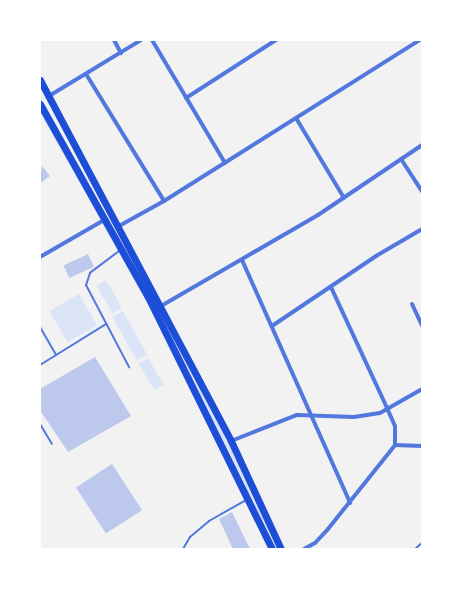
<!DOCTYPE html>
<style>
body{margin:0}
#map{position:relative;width:462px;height:589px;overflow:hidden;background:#f2f2f2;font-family:"Noto Sans",sans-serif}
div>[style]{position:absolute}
.green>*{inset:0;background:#dbe4f7;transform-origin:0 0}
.building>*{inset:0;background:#bdc9ec;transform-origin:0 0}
.service>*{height:2px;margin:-1px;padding:0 1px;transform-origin:1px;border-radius:1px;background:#5277de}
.minor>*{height:4px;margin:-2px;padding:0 2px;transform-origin:2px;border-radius:2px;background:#5277de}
.trunk>*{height:7px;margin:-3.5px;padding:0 3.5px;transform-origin:3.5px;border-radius:3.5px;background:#1d4ed8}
span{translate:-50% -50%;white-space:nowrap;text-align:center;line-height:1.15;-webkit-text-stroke:5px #fff;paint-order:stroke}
.frame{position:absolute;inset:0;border:41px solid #fff;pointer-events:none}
</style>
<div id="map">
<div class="green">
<i style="clip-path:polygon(40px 96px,189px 362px,281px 549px,273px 549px,165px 335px,40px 113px)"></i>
<i style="left:106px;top:280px;width:32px;height:11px;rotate:60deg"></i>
<i style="left:79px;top:294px;width:36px;height:34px;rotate:60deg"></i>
<i style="left:123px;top:311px;width:50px;height:12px;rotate:61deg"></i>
<i style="left:148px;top:358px;width:31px;height:11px;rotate:59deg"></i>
</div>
<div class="building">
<i style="clip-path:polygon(42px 166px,50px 176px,42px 182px,40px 179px)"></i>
<i style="left:88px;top:254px;width:14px;height:27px;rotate:65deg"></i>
<i style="clip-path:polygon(95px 357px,131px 416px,68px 452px,40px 410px,40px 389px)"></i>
<i style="left:112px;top:464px;width:55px;height:43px;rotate:57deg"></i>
<i style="clip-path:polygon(232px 512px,250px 549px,233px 549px,219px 519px)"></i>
</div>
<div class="service">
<i style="left:119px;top:251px;width:36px;rotate:143deg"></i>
<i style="left:90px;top:273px;width:13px;rotate:108deg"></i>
<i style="left:86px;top:285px;width:93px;rotate:62.3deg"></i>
<i style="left:40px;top:327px;width:32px;rotate:60deg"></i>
<i style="left:40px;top:365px;width:78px;rotate:-31.8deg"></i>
<i style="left:40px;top:424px;width:23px;rotate:59deg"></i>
<i style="left:183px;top:549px;width:14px;rotate:-60deg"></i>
<i style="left:190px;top:537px;width:25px;rotate:-40deg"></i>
<i style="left:209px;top:521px;width:43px;rotate:-29.6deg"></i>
<i style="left:415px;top:549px;width:9px;rotate:-41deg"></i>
</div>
<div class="minor">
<i style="left:114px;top:40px;width:15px;rotate:62deg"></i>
<i style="left:152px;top:40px;width:143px;rotate:59.3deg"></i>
<i style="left:86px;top:74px;width:149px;rotate:58.4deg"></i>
<i style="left:49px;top:96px;width:108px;rotate:-31.3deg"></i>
<i style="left:186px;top:98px;width:107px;rotate:-32.8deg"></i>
<i style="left:296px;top:118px;width:93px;rotate:59deg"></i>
<i style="left:401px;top:159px;width:38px;rotate:57deg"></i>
<i style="left:119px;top:226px;width:51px;rotate:-29.1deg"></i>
<i style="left:164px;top:201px;width:302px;rotate:-32.2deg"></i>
<i style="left:40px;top:257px;width:74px;rotate:-30deg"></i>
<i style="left:242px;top:260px;width:266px;rotate:66deg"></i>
<i style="left:412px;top:304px;width:23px;rotate:65deg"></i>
<i style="left:161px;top:306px;width:181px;rotate:-30.1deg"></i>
<i style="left:318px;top:215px;width:125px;rotate:-33.9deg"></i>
<i style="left:272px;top:326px;width:125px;rotate:-33.9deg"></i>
<i style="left:376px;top:256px;width:53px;rotate:-30.4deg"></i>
<i style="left:231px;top:441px;width:71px;rotate:-21.5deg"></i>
<i style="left:297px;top:415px;width:57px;rotate:2deg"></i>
<i style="left:354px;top:417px;width:26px;rotate:-9deg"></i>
<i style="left:380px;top:413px;width:48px;rotate:-29.7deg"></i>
<i style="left:395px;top:445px;width:27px;rotate:2deg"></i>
<i style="left:304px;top:549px;width:13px;rotate:-29deg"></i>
<i style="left:315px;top:543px;width:19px;rotate:-47deg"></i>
<i style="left:328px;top:529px;width:107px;rotate:-51.4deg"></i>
<i style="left:395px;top:445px;width:19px;rotate:-90deg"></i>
<i style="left:395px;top:426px;width:17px;rotate:-114deg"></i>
<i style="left:388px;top:410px;width:136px;rotate:-114.9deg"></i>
</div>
<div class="trunk">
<i style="left:40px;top:80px;width:408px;rotate:62.1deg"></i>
<i style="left:231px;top:441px;width:119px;rotate:65.2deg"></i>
<i style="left:40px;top:104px;width:221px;rotate:60.8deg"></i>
<i style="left:148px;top:297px;width:281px;rotate:63.8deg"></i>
</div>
<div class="frame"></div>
</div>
